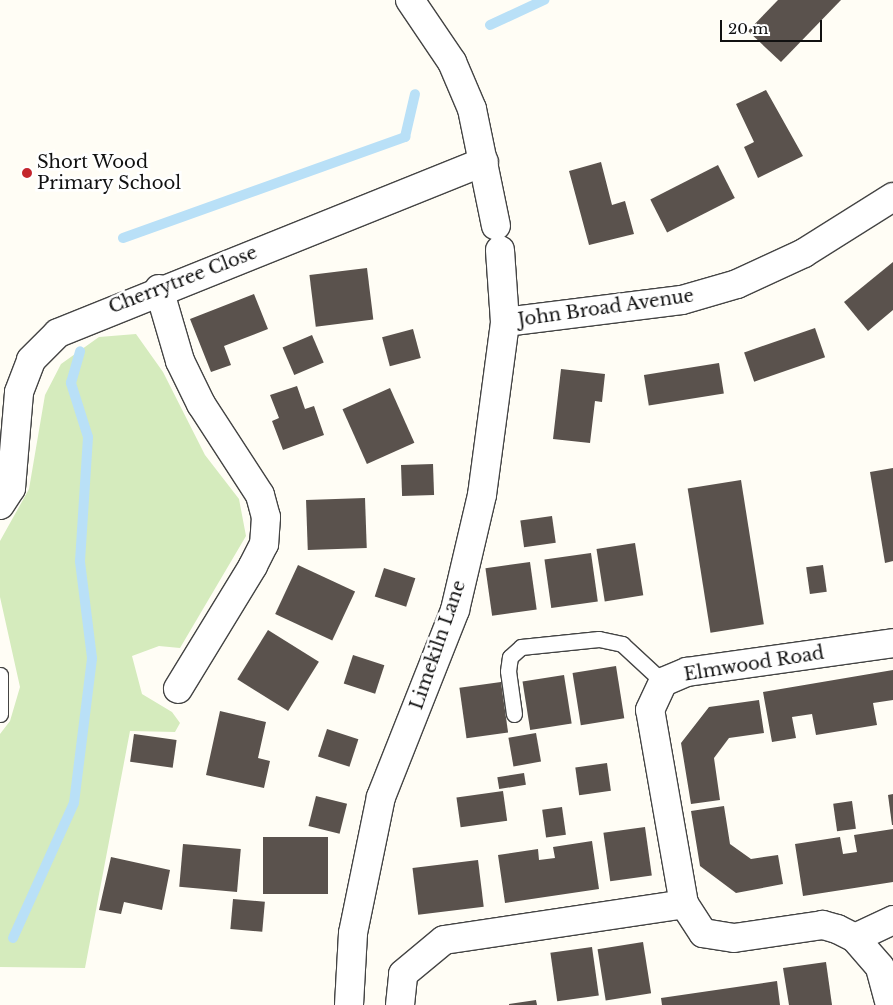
<!DOCTYPE html>
<style>
body{margin:0}
#map{position:relative;width:893px;height:1005px;overflow:hidden;background:#fffdf5;font-family:"Libre Baskerville",serif}
div>[style]{position:absolute}
.green>*{inset:0;background:#d5ebbd}
.stream>*{height:10px;margin:-5px;padding:0 5px;transform-origin:5px;border-radius:5px;background:#b9e0f7}
.building>*{inset:0;background:#5a524d;transform-origin:0 0}
.roads{filter:drop-shadow(1px 0 #444) drop-shadow(-1px 0 #444) drop-shadow(0 1px #444) drop-shadow(0 -1px #444)}
.lane>*{height:15px;margin:-7.5px;padding:0 7.5px;transform-origin:7.5px;border-radius:7.5px;background:#fff}
.street>*{height:28px;margin:-14px;padding:0 14px;transform-origin:14px;border-radius:14px;background:#fff}
.dots>*{width:14px;height:14px;translate:-50% -50%;box-sizing:border-box;border:2px solid #fff;border-radius:50%}
span{translate:-50% -50%;white-space:nowrap;text-align:center;line-height:1.15;-webkit-text-stroke:5px #fff;paint-order:stroke}
.poi-label{font-size:18px;color:#111}
.left{translate:0 -50%;text-align:left}
.street-label{font-size:18px;color:#111}
.scale{position:absolute;left:720px;top:20px;width:102px;height:22px;box-sizing:border-box;border:2px solid #111;border-top:0;padding-left:6px;font-size:15px;line-height:18px;white-space:nowrap;color:#111;-webkit-text-stroke:4px #fff;paint-order:stroke}
</style>
<div id="map">
<div class="green">
<i style="clip-path:polygon(136px 334px,163px 372px,205px 455px,239px 499px,246px 536px,180px 648px,159px 646px,132px 656px,142px 694px,172px 712px,180px 723px,175px 732px,130px 731px,85px 968px,0 967px,0 734px,10px 721px,20px 687px,0 597px,0 541px,29px 489px,45px 395px,61px 364px,99px 337px)"></i>
</div>
<div class="stream">
<i style="left:490px;top:25px;width:60px;rotate:-24.8deg"></i>
<i style="left:123px;top:238px;width:300px;rotate:-19.7deg"></i>
<i style="left:405px;top:137px;width:44px;rotate:-76.9deg"></i>
<i style="left:13px;top:938px;width:148px;rotate:-65.7deg"></i>
<i style="left:74px;top:803px;width:146px;rotate:-82.9deg"></i>
<i style="left:92px;top:658px;width:98px;rotate:-97.1deg"></i>
<i style="left:80px;top:561px;width:124px;rotate:-86.3deg"></i>
<i style="left:88px;top:437px;width:57px;rotate:-107.5deg"></i>
<i style="left:71px;top:383px;width:33px;rotate:-74deg"></i>
</div>
<div class="building">
<i style="clip-path:polygon(778px 0,841px 0,781px 62px,748px 31px)"></i>
<i style="clip-path:polygon(766px 90px,803px 156px,758px 178px,744px 147px,754px 142px,736px 104px)"></i>
<i style="clip-path:polygon(601px 162px,612px 205px,625px 201px,634px 234px,589px 245px,569px 171px)"></i>
<i style="left:718px;top:165px;width:37px;height:76px;rotate:63deg"></i>
<i style="clip-path:polygon(893px 262px,893px 310px,868px 331px,844px 302px)"></i>
<i style="left:367px;top:268px;width:52px;height:58px;rotate:83deg"></i>
<i style="clip-path:polygon(254px 294px,268px 329px,224px 346px,231px 365px,211px 372px,190px 319px)"></i>
<i style="left:815px;top:328px;width:31px;height:75px;rotate:71deg"></i>
<i style="left:413px;top:329px;width:30px;height:32px;rotate:75deg"></i>
<i style="left:312px;top:335px;width:30px;height:32px;rotate:67deg"></i>
<i style="left:719px;top:363px;width:31px;height:76px;rotate:81deg"></i>
<i style="clip-path:polygon(561px 369px,605px 374px,602px 402px,595px 401px,590px 443px,553px 439px)"></i>
<i style="clip-path:polygon(297px 386px,305px 409px,314px 406px,324px 435px,283px 450px,272px 421px,279px 418px,270px 395px)"></i>
<i style="left:390px;top:388px;width:60px;height:52px;rotate:66deg"></i>
<i style="left:433px;top:464px;width:31px;height:32px;rotate:88deg"></i>
<i style="clip-path:polygon(893px 468px,893px 561px,885px 563px,870px 472px)"></i>
<i style="left:741px;top:480px;width:146px;height:54px;rotate:81deg"></i>
<i style="left:365px;top:498px;width:50px;height:59px;rotate:88deg"></i>
<i style="left:552px;top:516px;width:27px;height:32px;rotate:82deg"></i>
<i style="left:635px;top:543px;width:53px;height:39px;rotate:81deg"></i>
<i style="left:591px;top:553px;width:49px;height:47px;rotate:82deg"></i>
<i style="left:530px;top:562px;width:48px;height:45px;rotate:82deg"></i>
<i style="left:298px;top:565px;width:63px;height:54px;rotate:25deg"></i>
<i style="left:823px;top:565px;width:27px;height:17px;rotate:82deg"></i>
<i style="left:384px;top:568px;width:33px;height:30px;rotate:18deg"></i>
<i style="left:268px;top:630px;width:60px;height:58px;rotate:32deg"></i>
<i style="left:353px;top:655px;width:33px;height:30px;rotate:18deg"></i>
<i style="left:616px;top:666px;width:53px;height:44px;rotate:81deg"></i>
<i style="clip-path:polygon(893px 670px,893px 700px,873px 703px,877px 725px,816px 735px,812px 714px,792px 717px,796px 738px,772px 742px,763px 692px)"></i>
<i style="left:564px;top:675px;width:49px;height:42px;rotate:81deg"></i>
<i style="left:501px;top:682px;width:51px;height:42px;rotate:82deg"></i>
<i style="clip-path:polygon(759px 700px,764px 733px,729px 738px,714px 758px,720px 800px,691px 804px,681px 743px,709px 707px)"></i>
<i style="clip-path:polygon(220px 711px,266px 722px,258px 758px,270px 761px,264px 788px,206px 775px)"></i>
<i style="left:327px;top:729px;width:33px;height:29px;rotate:18deg"></i>
<i style="left:536px;top:733px;width:29px;height:28px;rotate:80deg"></i>
<i style="left:134px;top:734px;width:43px;height:28px;rotate:8deg"></i>
<i style="left:607px;top:763px;width:28px;height:32px;rotate:82deg"></i>
<i style="left:524px;top:773px;width:12px;height:27px;rotate:81deg"></i>
<i style="left:503px;top:791px;width:30px;height:47px;rotate:82deg"></i>
<i style="clip-path:polygon(893px 794px,893px 825px,892px 825px,888px 795px)"></i>
<i style="left:316px;top:796px;width:32px;height:31px;rotate:14deg"></i>
<i style="left:852px;top:801px;width:28px;height:19px;rotate:82deg"></i>
<i style="clip-path:polygon(724px 806px,730px 844px,751px 859px,778px 855px,783px 884px,736px 893px,700px 866px,691px 811px)"></i>
<i style="left:562px;top:807px;width:28px;height:20px;rotate:82deg"></i>
<i style="left:645px;top:827px;width:49px;height:42px;rotate:82deg"></i>
<i style="clip-path:polygon(893px 829px,893px 882px,803px 896px,795px 844px,840px 837px,843px 854px,857px 852px,854px 835px)"></i>
<i style="left:328px;top:837px;width:57px;height:65px;rotate:90deg"></i>
<i style="clip-path:polygon(592px 841px,599px 889px,505px 903px,498px 855px,538px 849px,539px 860px,555px 858px,553px 847px)"></i>
<i style="left:183px;top:844px;width:58px;height:43px;rotate:5deg"></i>
<i style="clip-path:polygon(111px 857px,170px 870px,162px 910px,124px 902px,121px 914px,99px 910px)"></i>
<i style="left:478px;top:860px;width:47px;height:66px;rotate:83deg"></i>
<i style="left:233px;top:899px;width:32px;height:30px;rotate:5deg"></i>
<i style="left:643px;top:942px;width:52px;height:46px;rotate:81deg"></i>
<i style="left:592px;top:947px;width:49px;height:42px;rotate:82deg"></i>
<i style="clip-path:polygon(826px 962px,832px 1005px,789px 1005px,783px 968px)"></i>
<i style="clip-path:polygon(777px 981px,780px 1005px,662px 1005px,661px 998px)"></i>
<i style="clip-path:polygon(536px 1000px,537px 1005px,509px 1005px,509px 1004px)"></i>
</div>
<div class="roads">
<div class="lane">
<i style="left:0;top:675px;width:39px;rotate:90deg"></i>
<i style="left:514px;top:714px;width:43px;rotate:-97.9deg"></i>
<i style="left:508px;top:671px;width:14px;rotate:-82deg"></i>
<i style="left:510px;top:657px;width:15px;rotate:-42deg"></i>
<i style="left:521px;top:647px;width:78px;rotate:-5.9deg"></i>
<i style="left:599px;top:639px;width:24px;rotate:12deg"></i>
<i style="left:622px;top:644px;width:56px;rotate:42.8deg"></i>
</div>
<div class="street">
<i style="left:410px;top:0;width:75px;rotate:55.9deg"></i>
<i style="left:452px;top:62px;width:51px;rotate:66.9deg"></i>
<i style="left:472px;top:109px;width:119px;rotate:78.4deg"></i>
<i style="left:159px;top:289px;width:75px;rotate:73.7deg"></i>
<i style="left:180px;top:361px;width:48px;rotate:64deg"></i>
<i style="left:201px;top:404px;width:108px;rotate:57deg"></i>
<i style="left:260px;top:495px;width:23px;rotate:75deg"></i>
<i style="left:266px;top:517px;width:27px;rotate:94deg"></i>
<i style="left:264px;top:544px;width:25px;rotate:117deg"></i>
<i style="left:253px;top:566px;width:144px;rotate:121.4deg"></i>
<i style="left:505px;top:322px;width:178px;rotate:-7.1deg"></i>
<i style="left:682px;top:300px;width:57px;rotate:-16.2deg"></i>
<i style="left:737px;top:284px;width:74px;rotate:-24.8deg"></i>
<i style="left:804px;top:253px;width:105px;rotate:-32.2deg"></i>
<i style="left:0;top:505px;width:20px;rotate:-57deg"></i>
<i style="left:11px;top:488px;width:96px;rotate:-85.2deg"></i>
<i style="left:19px;top:392px;width:34px;rotate:-69deg"></i>
<i style="left:31px;top:360px;width:38px;rotate:-45deg"></i>
<i style="left:58px;top:333px;width:459px;rotate:-21.9deg"></i>
<i style="left:855px;top:938px;width:42px;rotate:-25.3deg"></i>
<i style="left:349px;top:1005px;width:72px;rotate:-86.8deg"></i>
<i style="left:353px;top:933px;width:139px;rotate:-78.4deg"></i>
<i style="left:381px;top:797px;width:201px;rotate:-68.4deg"></i>
<i style="left:455px;top:610px;width:118px;rotate:-76.8deg"></i>
<i style="left:482px;top:495px;width:175px;rotate:-82.4deg"></i>
<i style="left:505px;top:322px;width:72px;rotate:-94deg"></i>
<i style="left:400px;top:1005px;width:31px;rotate:-84deg"></i>
<i style="left:403px;top:974px;width:53px;rotate:-39.7deg"></i>
<i style="left:444px;top:940px;width:243px;rotate:-8.5deg"></i>
<i style="left:890px;top:1005px;width:39px;rotate:-105deg"></i>
<i style="left:880px;top:967px;width:38px;rotate:-131deg"></i>
<i style="left:855px;top:938px;width:20px;rotate:-153deg"></i>
<i style="left:837px;top:929px;width:15px;rotate:-164deg"></i>
<i style="left:823px;top:925px;width:90px;rotate:171.7deg"></i>
<i style="left:734px;top:938px;width:31px;rotate:-171deg"></i>
<i style="left:703px;top:933px;width:35px;rotate:-123deg"></i>
<i style="left:684px;top:904px;width:197px;rotate:-99.9deg"></i>
<i style="left:650px;top:710px;width:31px;rotate:-65deg"></i>
<i style="left:663px;top:682px;width:26px;rotate:-23deg"></i>
<i style="left:687px;top:672px;width:208px;rotate:-8deg"></i>
</div>
</div>
<div class="dots">
<i style="left:27px;top:173px;background:#c4262e"></i>
</div>
<div class="poi-label">
<span class="left" style="left:37px;top:173px">Short Wood<br>Primary School</span>
</div>
<div class="street-label">
<span style="left:183px;top:280px;rotate:-21deg">Cherrytree Close</span>
<span style="left:606px;top:308px;rotate:-8deg">John Broad Avenue</span>
<span style="left:438px;top:645px;rotate:-71deg">Limekiln Lane</span>
<span style="left:754px;top:664px;rotate:-9deg">Elmwood Road</span>
</div>
<div class="scale">20 m</div>
</div>
